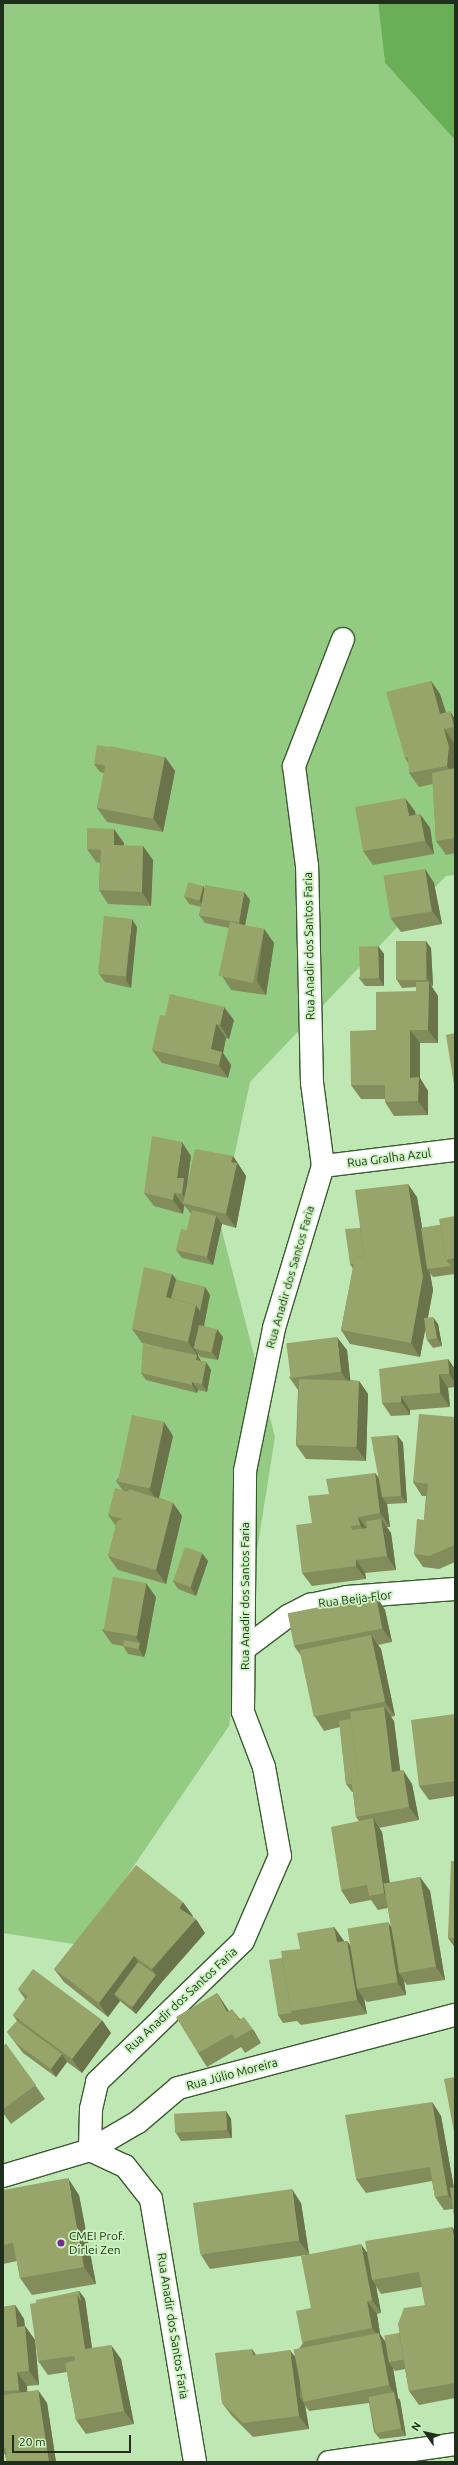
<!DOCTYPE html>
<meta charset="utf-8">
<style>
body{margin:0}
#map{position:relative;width:458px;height:2465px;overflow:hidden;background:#bfe7b3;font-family:Ubuntu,sans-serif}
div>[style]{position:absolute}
.green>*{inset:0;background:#93cb82}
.forest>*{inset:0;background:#6aaf55}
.roads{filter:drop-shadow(1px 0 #3a5c2f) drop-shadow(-1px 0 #3a5c2f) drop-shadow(0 1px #3a5c2f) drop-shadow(0 -1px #3a5c2f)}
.street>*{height:22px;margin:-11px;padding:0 11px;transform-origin:11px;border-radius:11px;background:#fff}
.wall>*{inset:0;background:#828d5b}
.shaded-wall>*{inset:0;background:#6a734a}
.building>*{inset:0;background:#97a46a;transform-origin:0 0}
.dots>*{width:11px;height:11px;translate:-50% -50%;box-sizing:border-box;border:2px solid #ccf4c0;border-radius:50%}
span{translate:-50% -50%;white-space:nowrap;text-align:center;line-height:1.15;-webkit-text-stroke:3.5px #ccf4c0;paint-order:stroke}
.street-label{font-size:12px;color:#1f2f1b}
.poi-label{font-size:12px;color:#1f2f1b}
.left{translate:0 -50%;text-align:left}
.frame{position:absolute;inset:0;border:4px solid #1f2f1b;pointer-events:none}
.north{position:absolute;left:406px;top:2413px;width:40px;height:40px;-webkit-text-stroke:3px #ccf4c0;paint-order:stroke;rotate:304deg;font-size:11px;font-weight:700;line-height:16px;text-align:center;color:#1f2f1b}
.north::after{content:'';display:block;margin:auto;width:14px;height:18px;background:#1f2f1b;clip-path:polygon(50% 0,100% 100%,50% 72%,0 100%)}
.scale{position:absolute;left:12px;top:2435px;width:119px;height:18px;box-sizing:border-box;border:2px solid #1f2f1b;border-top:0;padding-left:5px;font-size:12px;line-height:14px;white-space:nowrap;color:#1f2f1b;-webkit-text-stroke:3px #ccf4c0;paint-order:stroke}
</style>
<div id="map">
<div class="green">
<i style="clip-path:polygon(3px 3px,378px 3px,385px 63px,455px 140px,455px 875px,446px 876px,250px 1082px,220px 1223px,275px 1437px,229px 1726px,80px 1945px,3px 1933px)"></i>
</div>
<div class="forest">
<i style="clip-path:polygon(378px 3px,455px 3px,455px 140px,385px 63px)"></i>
</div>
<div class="roads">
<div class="street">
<i style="left:323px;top:1166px;width:133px;rotate:-6.9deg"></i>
<i style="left:244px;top:1649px;width:55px;rotate:-36.9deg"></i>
<i style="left:288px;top:1616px;width:25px;rotate:-27deg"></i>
<i style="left:310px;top:1605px;width:38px;rotate:-12deg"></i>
<i style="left:347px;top:1597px;width:108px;rotate:-4.2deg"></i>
<i style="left:90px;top:2150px;width:41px;rotate:-88.6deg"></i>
<i style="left:91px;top:2109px;width:28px;rotate:-77deg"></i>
<i style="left:97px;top:2082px;width:203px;rotate:-44deg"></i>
<i style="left:243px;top:1941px;width:93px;rotate:-66.5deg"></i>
<i style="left:280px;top:1856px;width:90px;rotate:-100.2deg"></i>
<i style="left:264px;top:1767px;width:59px;rotate:-110.9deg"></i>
<i style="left:243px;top:1712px;width:241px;rotate:-89.5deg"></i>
<i style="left:245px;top:1471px;width:146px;rotate:-78.5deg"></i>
<i style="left:274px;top:1328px;width:169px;rotate:-73.2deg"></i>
<i style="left:323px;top:1166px;width:84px;rotate:-97.5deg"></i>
<i style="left:312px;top:1083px;width:217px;rotate:-91.3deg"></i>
<i style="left:307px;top:866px;width:101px;rotate:-97.4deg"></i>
<i style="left:294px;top:766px;width:136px;rotate:-68.9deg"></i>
<i style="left:90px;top:2150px;width:38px;rotate:25deg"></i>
<i style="left:125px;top:2166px;width:42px;rotate:51.8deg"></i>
<i style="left:151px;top:2199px;width:267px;rotate:80.5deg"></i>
<i style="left:3px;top:2176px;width:91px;rotate:-16.6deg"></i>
<i style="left:90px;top:2150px;width:56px;rotate:-30.3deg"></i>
<i style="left:138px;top:2122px;width:52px;rotate:-40.4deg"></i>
<i style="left:178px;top:2088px;width:286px;rotate:-14.8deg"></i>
<i style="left:329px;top:2462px;width:127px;rotate:-8.1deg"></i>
</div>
</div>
<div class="wall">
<i style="clip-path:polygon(431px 681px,440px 694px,446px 712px,455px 719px,455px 743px,454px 743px,455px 748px,455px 853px,446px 855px,436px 841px,433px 784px,419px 787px,409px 773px,409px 764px,405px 758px)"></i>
<i style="clip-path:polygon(165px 757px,175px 771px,163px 832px,107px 822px,97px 808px,104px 773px,100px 772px,94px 764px)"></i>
<i style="clip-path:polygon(415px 811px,415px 815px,420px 814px,430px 828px,434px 854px,373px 865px,363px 851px)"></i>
<i style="clip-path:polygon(124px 843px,124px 846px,153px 860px,151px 906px,108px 904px,99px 890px,100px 863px,96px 862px,87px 849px)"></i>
<i style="clip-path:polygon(425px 869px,434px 883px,442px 924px,401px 932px,391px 919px)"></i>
<i style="clip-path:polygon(203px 886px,205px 889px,244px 892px,250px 900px,245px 926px,264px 929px,274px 943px,266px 995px,231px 990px,222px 976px,229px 928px,205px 923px,199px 915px,201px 907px,189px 904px,184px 896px)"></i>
<i style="clip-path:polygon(137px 927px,131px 988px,105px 982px,99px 974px)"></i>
<i style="clip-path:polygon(378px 946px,384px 954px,384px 986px,365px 986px,359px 978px)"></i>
<i style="clip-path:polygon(431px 948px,433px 986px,431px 986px,438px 996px,438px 1043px,420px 1043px,420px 1078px,428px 1091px,428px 1115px,394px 1116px,385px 1102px,385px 1099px,361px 1099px,351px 1085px,376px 1030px,416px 991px,416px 987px,402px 988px,397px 980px)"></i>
<i style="clip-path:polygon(165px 1016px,234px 1020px,229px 1039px,226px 1038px,223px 1053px,231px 1065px,228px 1078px,162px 1063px,152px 1050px)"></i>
<i style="clip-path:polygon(191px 1156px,188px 1180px,233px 1156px,246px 1176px,236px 1228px,222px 1224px,213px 1265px,182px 1258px,176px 1250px,187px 1230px,191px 1214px,186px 1207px,184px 1206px,183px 1214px,154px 1206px,144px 1193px)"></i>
<i style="clip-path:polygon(417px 1197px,422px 1228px,440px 1225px,455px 1216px,455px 1274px,433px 1277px,430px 1273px,433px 1290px,428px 1318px,438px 1324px,442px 1346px,433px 1348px,427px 1340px,425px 1329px,420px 1357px,350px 1344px,341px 1330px,353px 1269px,350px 1264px,360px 1228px)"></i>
<i style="clip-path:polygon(172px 1274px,176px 1280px,205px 1287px,210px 1295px,204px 1326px,223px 1337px,218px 1360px,200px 1357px,198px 1354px,198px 1356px,201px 1361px,206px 1362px,211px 1370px,207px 1392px,198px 1390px,197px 1393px,146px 1380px,141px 1373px,163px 1348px,142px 1343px,132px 1329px)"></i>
<i style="clip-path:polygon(347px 1350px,350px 1380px,359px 1381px,368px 1394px,366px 1461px,306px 1459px,296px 1445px,298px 1390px,289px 1377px)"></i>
<i style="clip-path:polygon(448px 1359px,455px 1369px,455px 1387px,448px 1388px,450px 1407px,410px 1410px,410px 1415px,391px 1416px,382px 1403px)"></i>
<i style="clip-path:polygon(455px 1417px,455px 1562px,439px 1569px,423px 1567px,414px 1554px,424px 1520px,426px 1496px,422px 1496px,413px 1482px)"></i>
<i style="clip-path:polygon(164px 1422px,173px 1436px,159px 1498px,173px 1503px,182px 1516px,166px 1584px,118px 1570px,108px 1556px,116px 1526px,108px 1515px,123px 1491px,116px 1481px)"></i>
<i style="clip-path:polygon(397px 1435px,403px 1443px,407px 1503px,387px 1504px,390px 1527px,387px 1527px,391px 1533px,396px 1570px,365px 1573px,366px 1579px,312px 1586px,302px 1573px,312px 1523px,329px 1494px,375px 1473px,378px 1478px)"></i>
<i style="clip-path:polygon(208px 1561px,196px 1596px,178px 1589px,173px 1581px)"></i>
<i style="clip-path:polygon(376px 1596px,385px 1610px,392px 1642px,378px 1645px,381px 1649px,395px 1716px,391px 1717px,394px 1721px,400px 1770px,412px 1784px,419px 1820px,379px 1828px,382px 1832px,390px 1883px,420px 1877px,430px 1891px,445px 1980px,407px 1985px,404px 1981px,406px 1995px,367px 2002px,364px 1999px,367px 2014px,301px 2025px,297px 2021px,283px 2023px,278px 2015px,282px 1958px,300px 1949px,334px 1927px,344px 1941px,347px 1941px,350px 1945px,391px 1926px,388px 1908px,378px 1910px,371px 1900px,350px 1904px,341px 1890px,359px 1821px,356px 1817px,353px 1792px,352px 1792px,346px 1784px,340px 1727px,324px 1731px,315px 1717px,302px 1657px,294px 1646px)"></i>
<i style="clip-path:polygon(156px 1597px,146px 1651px,144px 1657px,128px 1654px,123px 1646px,112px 1644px,102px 1630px)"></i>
<i style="clip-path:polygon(455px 1714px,455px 1796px,429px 1800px,419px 1786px)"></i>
<i style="clip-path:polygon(455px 1861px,455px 1948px,448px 1938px)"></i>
<i style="clip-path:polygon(193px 1916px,192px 1917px,205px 1933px,161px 1983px,136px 2014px,120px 2001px,108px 2017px,64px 1982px,54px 1969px)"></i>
<i style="clip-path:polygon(18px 1989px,111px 2033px,82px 2073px,67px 2062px,56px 2077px,23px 2053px,13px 2040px,7px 2032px,17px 2021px,13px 2015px,25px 1999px)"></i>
<i style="clip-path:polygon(217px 1993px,229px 2011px,254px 2031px,261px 2043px,245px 2053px,241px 2047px,207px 2067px,198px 2053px)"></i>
<i style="clip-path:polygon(6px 2044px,45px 2099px,11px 2124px,3px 2113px,3px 2046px)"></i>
<i style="clip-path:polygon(432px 2102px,441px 2116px,454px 2188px,453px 2209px,444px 2210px,435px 2197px,432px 2181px,366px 2193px,356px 2179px)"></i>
<i style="clip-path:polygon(226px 2111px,231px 2119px,232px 2138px,181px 2141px,176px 2133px)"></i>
<i style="clip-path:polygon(3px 2190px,79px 2195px,96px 2284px,32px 2295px,20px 2278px,17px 2261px,3px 2264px)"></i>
<i style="clip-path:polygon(evenodd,301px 2203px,309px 2254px,367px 2252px,452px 2227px,455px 2231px,455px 2398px,419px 2405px,409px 2391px,405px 2369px,395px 2371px,393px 2368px,398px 2398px,400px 2400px,406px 2436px,380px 2439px,374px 2432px,369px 2403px,309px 2411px,305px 2405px,309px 2429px,253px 2437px,232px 2416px,222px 2403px,252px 2349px,256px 2355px,294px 2356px,303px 2343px,302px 2342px,311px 2308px,306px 2255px,210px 2269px,201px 2255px,301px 2203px,376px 2286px,381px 2294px,422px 2287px,425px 2305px,399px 2333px,385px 2341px,380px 2334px,377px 2314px,381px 2313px,376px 2286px)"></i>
<i style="clip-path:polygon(79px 2291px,85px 2299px,92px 2348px,121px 2359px,134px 2424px,86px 2434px,76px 2420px,67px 2372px,48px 2375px,38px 2361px,36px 2303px)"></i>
<i style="clip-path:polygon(15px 2305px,24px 2319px,25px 2326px,35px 2340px,39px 2385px,27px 2386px,27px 2391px,47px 2403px,56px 2462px,7px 2462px,5px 2455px,3px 2451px,3px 2307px)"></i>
</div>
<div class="shaded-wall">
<i style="clip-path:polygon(431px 681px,440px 694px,450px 727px,440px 714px)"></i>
<i style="clip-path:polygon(450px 711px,455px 719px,455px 728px,454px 727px)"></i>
<i style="clip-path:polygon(444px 729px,454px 743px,455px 748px,455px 777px,447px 766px)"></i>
<i style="clip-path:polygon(165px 757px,175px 771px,163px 832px,153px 818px)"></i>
<i style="clip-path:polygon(405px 798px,415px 811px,418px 830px,409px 816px)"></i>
<i style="clip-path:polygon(420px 814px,430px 828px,434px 854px,425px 841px)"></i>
<i style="clip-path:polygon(114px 829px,124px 843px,123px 859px,114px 845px)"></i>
<i style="clip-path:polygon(143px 846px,153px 860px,151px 906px,142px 892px)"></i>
<i style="clip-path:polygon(425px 869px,434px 883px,442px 924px,432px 911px)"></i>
<i style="clip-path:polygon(203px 886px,208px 894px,205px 908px,199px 900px)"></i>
<i style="clip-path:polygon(244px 892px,250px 900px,244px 930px,239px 922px)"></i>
<i style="clip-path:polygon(132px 919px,137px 927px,131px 988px,126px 980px)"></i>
<i style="clip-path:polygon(264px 929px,274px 943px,266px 995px,257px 981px)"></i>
<i style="clip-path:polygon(426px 941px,431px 948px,433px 986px,427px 978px)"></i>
<i style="clip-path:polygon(378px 946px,384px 954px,384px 986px,379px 978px)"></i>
<i style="clip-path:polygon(429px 982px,438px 996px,438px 1043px,428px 1030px)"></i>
<i style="clip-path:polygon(224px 1007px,234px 1020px,229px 1039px,220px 1025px)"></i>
<i style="clip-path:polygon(216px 1024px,226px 1038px,223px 1053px,231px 1065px,228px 1078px,219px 1065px,211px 1049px)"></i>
<i style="clip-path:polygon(410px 1030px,420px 1043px,420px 1078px,428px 1091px,428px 1115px,418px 1101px,410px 1078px)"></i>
<i style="clip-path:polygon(182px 1142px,191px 1156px,187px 1183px,189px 1204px,182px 1194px,177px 1178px)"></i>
<i style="clip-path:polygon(233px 1156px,246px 1176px,236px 1228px,226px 1214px,231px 1162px)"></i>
<i style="clip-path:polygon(408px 1184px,417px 1197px,429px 1269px,427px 1269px,430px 1273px,433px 1290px,420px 1357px,411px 1343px)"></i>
<i style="clip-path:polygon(174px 1193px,184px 1206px,183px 1214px,173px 1200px)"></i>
<i style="clip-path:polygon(216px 1216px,222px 1224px,213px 1265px,207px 1257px)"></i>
<i style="clip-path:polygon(172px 1274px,182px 1287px,170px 1303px,166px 1297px)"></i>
<i style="clip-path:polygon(205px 1287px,210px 1295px,199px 1350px,195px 1349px,198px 1354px,198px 1356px,202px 1363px,196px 1360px,197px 1355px,188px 1342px,196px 1305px)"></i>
<i style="clip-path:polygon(433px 1317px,438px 1324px,442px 1346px,437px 1338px)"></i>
<i style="clip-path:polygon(217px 1329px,223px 1337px,218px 1360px,212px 1352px)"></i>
<i style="clip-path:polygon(337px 1337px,347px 1350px,351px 1386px,341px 1372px)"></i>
<i style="clip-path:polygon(448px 1359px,455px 1369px,455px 1382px,449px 1374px)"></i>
<i style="clip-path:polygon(206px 1362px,211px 1370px,207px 1392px,202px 1384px)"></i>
<i style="clip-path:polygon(439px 1374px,448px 1388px,450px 1407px,440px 1393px)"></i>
<i style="clip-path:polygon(359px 1381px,368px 1394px,366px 1461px,356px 1447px)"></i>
<i style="clip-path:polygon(192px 1382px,198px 1390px,197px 1393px,192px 1385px)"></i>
<i style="clip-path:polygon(401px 1396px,410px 1410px,410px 1415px,401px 1402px)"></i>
<i style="clip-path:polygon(164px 1422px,173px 1436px,158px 1502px,149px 1489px)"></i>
<i style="clip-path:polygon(397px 1435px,403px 1443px,407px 1503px,401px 1496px)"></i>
<i style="clip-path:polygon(375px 1473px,385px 1486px,382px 1497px,387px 1504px,390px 1527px,380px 1513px)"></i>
<i style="clip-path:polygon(173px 1503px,182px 1516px,166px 1584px,156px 1570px)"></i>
<i style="clip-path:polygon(358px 1517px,368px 1530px,370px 1538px,360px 1525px)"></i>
<i style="clip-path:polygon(381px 1519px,391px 1533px,396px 1570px,387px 1556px)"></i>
<i style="clip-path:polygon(202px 1553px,208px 1561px,196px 1596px,191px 1588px)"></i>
<i style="clip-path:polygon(356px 1560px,365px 1573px,366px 1579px,356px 1566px)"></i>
<i style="clip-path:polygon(146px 1583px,156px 1597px,146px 1651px,144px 1657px,139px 1649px,140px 1643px,136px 1637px)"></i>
<i style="clip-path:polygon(376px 1596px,385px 1610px,392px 1642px,382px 1628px)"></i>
<i style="clip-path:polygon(371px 1635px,381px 1649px,395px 1716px,385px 1702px)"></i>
<i style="clip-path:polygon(384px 1707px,394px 1721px,402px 1785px,392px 1772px)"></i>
<i style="clip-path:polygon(403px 1770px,412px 1784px,419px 1820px,409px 1807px)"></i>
<i style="clip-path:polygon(373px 1818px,382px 1832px,393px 1907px,384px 1893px)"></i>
<i style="clip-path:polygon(420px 1877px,430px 1891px,445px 1980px,436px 1967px)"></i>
<i style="clip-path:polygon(183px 1902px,193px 1916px,188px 1921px,179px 1908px)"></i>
<i style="clip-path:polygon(196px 1919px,205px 1933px,161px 1983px,136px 2014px,130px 2006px,156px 1975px,152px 1969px)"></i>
<i style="clip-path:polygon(388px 1922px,397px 1936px,398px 1971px,404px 1981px,406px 1995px,397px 1982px)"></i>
<i style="clip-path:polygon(334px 1927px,344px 1941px,346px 1956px,337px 1942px)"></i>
<i style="clip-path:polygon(347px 1941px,357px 1955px,357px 1989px,364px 1999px,367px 2014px,357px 2000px)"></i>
<i style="clip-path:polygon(134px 1956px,144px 1970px,114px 1994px,120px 2001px,108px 2017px,99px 2003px)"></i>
<i style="clip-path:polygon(217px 1993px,226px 2007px,237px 2025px,227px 2012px)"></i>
<i style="clip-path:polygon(232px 2009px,242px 2022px,248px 2034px,239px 2020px)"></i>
<i style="clip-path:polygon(244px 2017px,254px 2031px,261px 2043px,252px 2029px)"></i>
<i style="clip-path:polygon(102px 2020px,111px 2033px,82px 2073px,72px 2059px)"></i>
<i style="clip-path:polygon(62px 2054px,67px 2062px,56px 2077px,51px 2069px)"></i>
<i style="clip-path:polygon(432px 2102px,441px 2116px,455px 2194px,455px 2205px,448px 2195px)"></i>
<i style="clip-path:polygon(226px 2111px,231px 2119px,232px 2138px,227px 2130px)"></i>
<i style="clip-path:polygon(68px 2178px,79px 2195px,96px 2284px,84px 2267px)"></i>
<i style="clip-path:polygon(292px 2189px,301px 2203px,309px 2254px,299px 2241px)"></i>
<i style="clip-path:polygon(452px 2227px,455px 2231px,455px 2242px)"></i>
<i style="clip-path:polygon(361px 2244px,370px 2257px,372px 2280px,376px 2286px,381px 2313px,372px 2300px)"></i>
<i style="clip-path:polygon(79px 2291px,85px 2299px,94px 2363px,85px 2349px,77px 2295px)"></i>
<i style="clip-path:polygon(367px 2301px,377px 2314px,380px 2334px,389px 2347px,389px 2363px,393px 2368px,398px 2398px,400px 2400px,406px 2436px,401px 2428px,394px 2393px,389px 2385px,381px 2340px,372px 2328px)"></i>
<i style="clip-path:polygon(15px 2305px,24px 2319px,26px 2341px,17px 2327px)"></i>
<i style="clip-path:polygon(25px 2326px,35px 2340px,39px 2385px,29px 2371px)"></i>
<i style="clip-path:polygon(111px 2345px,121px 2359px,134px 2424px,124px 2411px)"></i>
<i style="clip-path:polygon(252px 2349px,261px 2363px,253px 2355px)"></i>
<i style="clip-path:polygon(290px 2350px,300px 2364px,300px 2397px,305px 2405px,309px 2429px,299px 2416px)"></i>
<i style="clip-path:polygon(17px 2372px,27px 2386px,28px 2404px,19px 2390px)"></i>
<i style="clip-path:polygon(38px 2390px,47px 2403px,56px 2462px,49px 2462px)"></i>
</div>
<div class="building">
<i style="clip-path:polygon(431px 681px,440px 714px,450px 711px,454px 727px,444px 729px,449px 747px,447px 766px,409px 773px,408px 757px,405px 758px,386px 692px)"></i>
<i style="left:97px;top:745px;width:12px;height:19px;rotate:9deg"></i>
<i style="left:109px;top:746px;width:57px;height:63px;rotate:11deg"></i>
<i style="clip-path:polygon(455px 768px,455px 838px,436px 841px,432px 773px)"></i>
<i style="clip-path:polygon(405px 798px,409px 816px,420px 814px,425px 841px,363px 851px,355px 807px)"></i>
<i style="clip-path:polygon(87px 828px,114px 829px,114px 845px,143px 846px,142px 892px,99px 890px,101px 850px,87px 849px)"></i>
<i style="left:425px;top:869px;width:43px;height:42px;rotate:81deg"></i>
<i style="left:188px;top:882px;width:16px;height:15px;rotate:15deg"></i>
<i style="left:205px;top:885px;width:40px;height:31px;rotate:10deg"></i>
<i style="left:104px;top:916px;width:28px;height:58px;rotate:6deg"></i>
<i style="left:230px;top:922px;width:35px;height:55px;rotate:12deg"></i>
<i style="left:396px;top:941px;width:30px;height:39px"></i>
<i style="left:378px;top:946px;width:32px;height:19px;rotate:88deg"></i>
<i style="clip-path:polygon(416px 982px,429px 982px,428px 1030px,410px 1030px,410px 1078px,419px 1077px,418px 1101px,385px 1102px,385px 1085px,351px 1085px,350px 1031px,376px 1030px,376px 992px,416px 991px)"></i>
<i style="clip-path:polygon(170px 994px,224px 1007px,220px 1025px,216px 1024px,211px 1049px,222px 1052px,219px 1065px,152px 1050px,160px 1015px,165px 1016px)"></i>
<i style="clip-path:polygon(455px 1033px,455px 1091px,446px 1035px)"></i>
<i style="clip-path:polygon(152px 1136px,182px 1142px,177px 1178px,184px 1178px,182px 1194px,174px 1193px,173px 1200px,144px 1193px)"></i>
<i style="clip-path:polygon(195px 1149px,233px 1156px,231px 1162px,237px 1163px,226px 1214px,183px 1203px)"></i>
<i style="clip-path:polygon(408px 1184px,423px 1277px,411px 1343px,341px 1330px,355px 1257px,364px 1256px,355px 1190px)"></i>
<i style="clip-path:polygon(192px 1210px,216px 1216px,207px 1257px,176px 1250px,181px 1229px,187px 1230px)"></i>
<i style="clip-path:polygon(455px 1216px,455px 1258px,446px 1260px,439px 1219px)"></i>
<i style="clip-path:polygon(440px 1225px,446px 1260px,451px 1266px,427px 1269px,421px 1228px)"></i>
<i style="clip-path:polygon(360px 1228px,364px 1256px,355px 1257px,354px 1264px,350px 1264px,345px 1229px)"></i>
<i style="clip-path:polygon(144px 1267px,172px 1274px,166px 1297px,196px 1305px,188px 1342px,132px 1329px)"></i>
<i style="clip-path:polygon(176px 1280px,205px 1287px,200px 1311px,196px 1305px,171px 1298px)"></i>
<i style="clip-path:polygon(433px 1317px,437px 1338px,427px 1340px,424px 1318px)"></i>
<i style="left:199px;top:1325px;width:18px;height:24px;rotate:13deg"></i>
<i style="left:337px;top:1337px;width:35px;height:51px;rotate:83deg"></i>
<i style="clip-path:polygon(143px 1344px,197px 1355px,196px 1360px,206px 1362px,202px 1384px,192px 1382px,192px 1385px,141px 1373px)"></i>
<i style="clip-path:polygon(448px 1359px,449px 1374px,439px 1374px,440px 1393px,401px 1396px,401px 1402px,382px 1403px,379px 1369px)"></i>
<i style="left:299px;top:1379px;width:60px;height:66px;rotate:2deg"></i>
<i style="clip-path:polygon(419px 1414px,455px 1417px,455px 1545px,429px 1556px,414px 1554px,417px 1519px,424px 1520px,428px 1484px,413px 1482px)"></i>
<i style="left:132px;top:1415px;width:33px;height:68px;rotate:12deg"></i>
<i style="clip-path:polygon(397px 1435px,401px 1496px,382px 1497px,371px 1437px)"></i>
<i style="clip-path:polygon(375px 1473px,380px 1513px,358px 1517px,360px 1525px,351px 1526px,352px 1530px,367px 1528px,366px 1521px,381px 1519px,387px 1556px,356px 1560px,356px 1566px,302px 1573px,296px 1525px,312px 1523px,308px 1496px,329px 1494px,326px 1479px)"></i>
<i style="clip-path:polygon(115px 1488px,128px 1492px,129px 1489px,173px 1503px,156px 1570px,108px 1556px,117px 1521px,122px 1519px,108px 1515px)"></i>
<i style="left:185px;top:1547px;width:18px;height:36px;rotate:19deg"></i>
<i style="left:113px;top:1577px;width:34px;height:54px;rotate:10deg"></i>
<i style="left:376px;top:1596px;width:33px;height:90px;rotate:79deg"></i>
<i style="left:371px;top:1635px;width:68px;height:73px;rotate:78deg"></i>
<i style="left:124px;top:1640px;width:16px;height:6px;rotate:11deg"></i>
<i style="clip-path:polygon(384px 1707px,392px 1772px,403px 1770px,409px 1807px,356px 1817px,351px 1777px,358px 1777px,350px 1712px)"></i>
<i style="clip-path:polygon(455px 1714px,455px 1781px,419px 1786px,411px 1720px)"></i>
<i style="clip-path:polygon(351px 1719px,358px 1777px,351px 1777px,352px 1784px,346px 1784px,339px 1721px)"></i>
<i style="clip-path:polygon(373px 1818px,384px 1893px,369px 1896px,367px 1885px,341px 1890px,331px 1827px)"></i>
<i style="clip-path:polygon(451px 1861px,455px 1861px,455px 1938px,448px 1938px)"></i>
<i style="clip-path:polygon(136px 1865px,183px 1902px,179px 1908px,196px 1919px,152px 1969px,134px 1956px,99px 2003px,54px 1969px)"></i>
<i style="left:420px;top:1877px;width:91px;height:37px;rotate:80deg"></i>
<i style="left:388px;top:1922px;width:61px;height:41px;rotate:81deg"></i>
<i style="clip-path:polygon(334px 1927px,337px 1942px,347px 1941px,357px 2000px,291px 2011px,281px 1951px,300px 1949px,297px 1933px)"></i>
<i style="clip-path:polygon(282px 1958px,291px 2011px,292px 2013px,278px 2015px,269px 1960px)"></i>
<i style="left:138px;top:1962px;width:22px;height:40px;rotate:36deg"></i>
<i style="clip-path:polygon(33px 1969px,102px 2020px,72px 2059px,13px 2015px,28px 1996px,18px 1989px)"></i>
<i style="clip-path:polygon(217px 1993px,227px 2012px,232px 2009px,239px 2020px,244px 2017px,252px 2029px,235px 2039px,232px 2034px,198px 2053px,176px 2017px)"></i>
<i style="clip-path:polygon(17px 2021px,62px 2054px,51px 2069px,18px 2045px,7px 2032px)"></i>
<i style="clip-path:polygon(6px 2044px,36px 2085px,3px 2109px,3px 2046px)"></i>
<i style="clip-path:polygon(455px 2077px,455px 2137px,444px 2079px)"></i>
<i style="clip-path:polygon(432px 2102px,448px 2195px,435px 2197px,430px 2167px,356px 2179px,345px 2115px)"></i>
<i style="left:226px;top:2111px;width:19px;height:52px;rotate:87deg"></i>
<i style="clip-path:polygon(68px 2178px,84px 2267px,20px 2278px,13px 2243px,3px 2245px,3px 2190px)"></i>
<i style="clip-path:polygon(455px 2187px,455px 2224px,450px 2188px)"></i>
<i style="left:292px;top:2189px;width:52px;height:100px;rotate:82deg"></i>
<i style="clip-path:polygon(452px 2227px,455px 2242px,455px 2383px,409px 2391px,398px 2324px,404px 2308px,425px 2305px,419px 2272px,372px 2280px,365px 2241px)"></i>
<i style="clip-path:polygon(361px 2244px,372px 2300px,367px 2301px,372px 2328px,302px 2342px,296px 2311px,311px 2308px,301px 2256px)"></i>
<i style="clip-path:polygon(79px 2291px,81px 2301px,77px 2295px,36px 2303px,36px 2300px)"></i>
<i style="clip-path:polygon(77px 2295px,85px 2349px,111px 2345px,124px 2411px,76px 2420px,65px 2363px,75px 2360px,74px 2356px,38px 2361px,30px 2304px)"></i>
<i style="clip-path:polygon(15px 2305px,17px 2327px,25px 2326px,29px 2371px,17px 2372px,19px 2390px,3px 2391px,3px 2307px)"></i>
<i style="left:379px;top:2333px;width:53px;height:87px;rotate:79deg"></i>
<i style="left:399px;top:2333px;width:27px;height:15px;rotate:80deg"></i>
<i style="clip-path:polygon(252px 2349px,253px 2355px,290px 2350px,299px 2416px,243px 2423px,222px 2403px,215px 2353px)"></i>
<i style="clip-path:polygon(38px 2390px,49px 2462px,8px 2462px,6px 2448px,3px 2449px,3px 2432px,4px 2432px,3px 2395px)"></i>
<i style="left:394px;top:2392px;width:37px;height:26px;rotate:79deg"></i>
<i style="clip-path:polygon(7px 2454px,8px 2462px,7px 2462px,5px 2455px)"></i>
</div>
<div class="dots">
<i style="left:61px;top:2243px;background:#7d2594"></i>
</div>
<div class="street-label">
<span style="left:309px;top:946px;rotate:-91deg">Rua Anadir dos Santos Faria</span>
<span style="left:389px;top:1158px;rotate:-7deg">Rua Gralha Azul</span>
<span style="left:290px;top:1277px;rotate:-74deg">Rua Anadir dos Santos Faria</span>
<span style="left:245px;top:1596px;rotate:-90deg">Rua Anadir dos Santos Faria</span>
<span style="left:355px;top:1599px;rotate:-7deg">Rua Beija-Flor</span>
<span style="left:181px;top:2000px;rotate:-43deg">Rua Anadir dos Santos Faria</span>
<span style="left:232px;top:2074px;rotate:-15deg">Rua Júlio Moreira</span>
<span style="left:173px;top:2326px;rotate:81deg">Rua Anadir dos Santos Faria</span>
</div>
<div class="poi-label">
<span class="left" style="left:69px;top:2243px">CMEI Prof.<br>Dirlei Zen</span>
</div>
<div class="frame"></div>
<div class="north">N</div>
<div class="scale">20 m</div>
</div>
